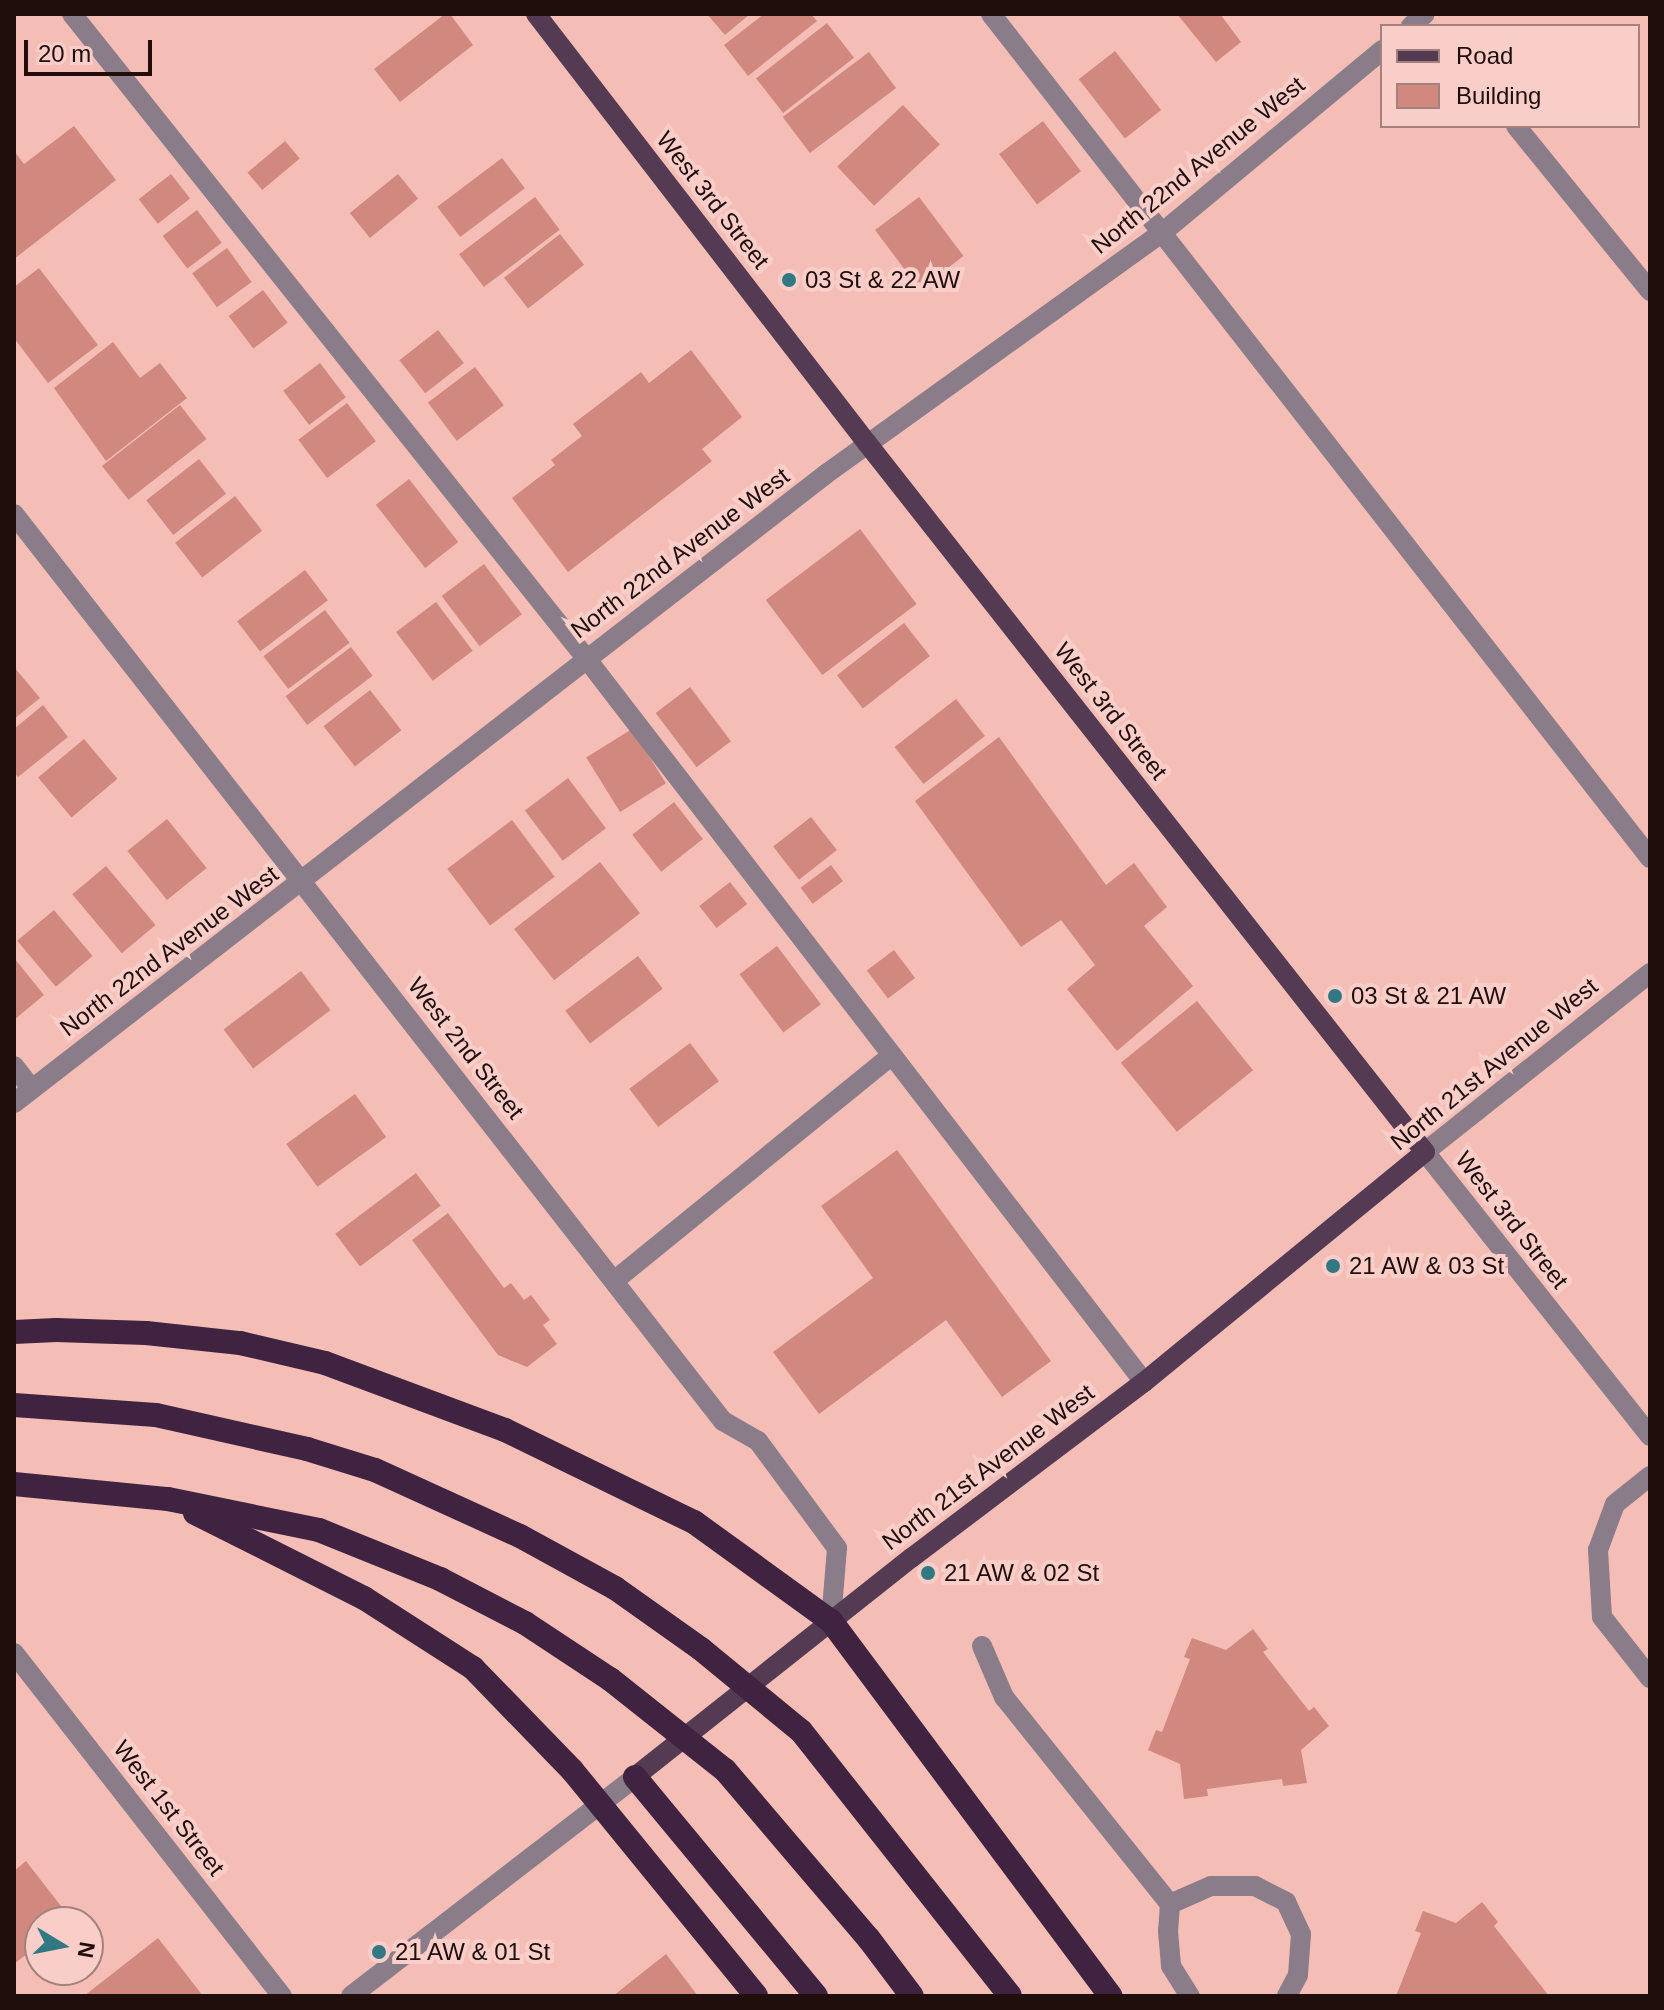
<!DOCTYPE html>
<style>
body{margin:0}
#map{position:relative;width:1664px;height:2010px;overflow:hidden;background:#f4beb7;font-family:Arial,sans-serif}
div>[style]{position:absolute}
.building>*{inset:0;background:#d0887f;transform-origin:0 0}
.minor>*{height:20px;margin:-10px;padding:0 10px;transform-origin:10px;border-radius:10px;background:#8b7c8a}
.major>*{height:20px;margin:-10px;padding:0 10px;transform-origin:10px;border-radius:10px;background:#543a53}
.highway>*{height:24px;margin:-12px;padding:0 12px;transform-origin:12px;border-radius:12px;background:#402340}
.dots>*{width:22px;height:22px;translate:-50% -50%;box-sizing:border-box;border:4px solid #facec8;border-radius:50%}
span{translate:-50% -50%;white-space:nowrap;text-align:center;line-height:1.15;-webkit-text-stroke:8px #facec8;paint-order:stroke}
.street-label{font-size:24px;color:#200e0c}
.poi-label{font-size:24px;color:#200e0c}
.left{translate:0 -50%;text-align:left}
.frame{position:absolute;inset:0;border:16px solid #200e0c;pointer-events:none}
.legend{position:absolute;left:1380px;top:24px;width:260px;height:104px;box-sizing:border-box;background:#facec8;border:2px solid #a3817d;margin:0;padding:10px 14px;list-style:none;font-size:24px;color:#200e0c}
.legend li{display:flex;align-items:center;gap:16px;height:40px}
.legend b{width:40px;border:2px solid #a3817d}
.north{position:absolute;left:24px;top:1906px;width:80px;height:80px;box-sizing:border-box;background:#facec8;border:2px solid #a3817d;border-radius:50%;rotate:100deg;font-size:22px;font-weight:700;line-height:32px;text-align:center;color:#200e0c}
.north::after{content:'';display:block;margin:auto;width:28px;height:36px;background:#317882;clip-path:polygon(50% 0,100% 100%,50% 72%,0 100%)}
.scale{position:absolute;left:24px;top:40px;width:128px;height:36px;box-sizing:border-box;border:4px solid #200e0c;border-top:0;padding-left:10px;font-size:24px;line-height:28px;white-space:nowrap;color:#200e0c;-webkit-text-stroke:6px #facec8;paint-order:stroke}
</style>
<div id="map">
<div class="building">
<i style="clip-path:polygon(445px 14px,450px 14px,473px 45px,400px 102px,374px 69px)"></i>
<i style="clip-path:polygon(707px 14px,750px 14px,725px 35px)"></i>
<i style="clip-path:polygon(764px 14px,811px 14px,817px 21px,748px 76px,724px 45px)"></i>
<i style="clip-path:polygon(1177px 14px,1220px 14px,1241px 42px,1216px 62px)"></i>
<i style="left:827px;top:23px;width:44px;height:90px;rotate:52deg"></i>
<i style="left:1115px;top:51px;width:75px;height:46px;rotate:52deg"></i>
<i style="left:869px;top:52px;width:45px;height:108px;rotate:53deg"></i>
<i style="left:903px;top:105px;width:54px;height:90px;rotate:47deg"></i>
<i style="left:1043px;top:121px;width:63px;height:55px;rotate:53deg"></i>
<i style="clip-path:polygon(74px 126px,116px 180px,14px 259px,14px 151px,24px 164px)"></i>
<i style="left:285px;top:141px;width:23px;height:49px;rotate:50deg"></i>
<i style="left:502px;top:158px;width:38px;height:81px;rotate:53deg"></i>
<i style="left:171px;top:174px;width:31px;height:41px;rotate:52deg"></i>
<i style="left:398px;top:174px;width:32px;height:62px;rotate:51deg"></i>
<i style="left:535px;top:197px;width:41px;height:95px;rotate:53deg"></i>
<i style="left:919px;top:197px;width:74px;height:55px;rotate:53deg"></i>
<i style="left:197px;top:210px;width:41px;height:43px;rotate:53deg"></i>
<i style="left:560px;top:234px;width:39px;height:71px;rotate:52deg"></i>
<i style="left:227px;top:248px;width:42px;height:43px;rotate:54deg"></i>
<i style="clip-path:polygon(39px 268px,98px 345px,48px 383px,14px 338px,14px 287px)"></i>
<i style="left:263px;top:290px;width:41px;height:43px;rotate:53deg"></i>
<i style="left:438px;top:330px;width:42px;height:49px;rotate:52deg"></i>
<i style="clip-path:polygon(113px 342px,140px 378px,160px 363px,187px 398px,106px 461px,54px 388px)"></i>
<i style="clip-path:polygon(691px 350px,742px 417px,702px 449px,712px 461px,568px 572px,512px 498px,555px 465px,551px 460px,582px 436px,573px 424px,641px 372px,649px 383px)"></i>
<i style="left:320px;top:363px;width:43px;height:46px;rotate:53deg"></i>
<i style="left:475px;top:367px;width:48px;height:59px;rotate:53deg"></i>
<i style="left:347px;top:403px;width:48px;height:61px;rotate:53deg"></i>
<i style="left:180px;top:405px;width:43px;height:99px;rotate:52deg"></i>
<i style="left:199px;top:459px;width:44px;height:67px;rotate:52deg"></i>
<i style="left:409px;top:479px;width:80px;height:42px;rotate:52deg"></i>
<i style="left:235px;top:496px;width:44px;height:76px;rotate:52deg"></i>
<i style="left:860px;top:529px;width:94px;height:118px;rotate:53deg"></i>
<i style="left:484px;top:564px;width:63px;height:53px;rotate:53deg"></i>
<i style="left:305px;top:570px;width:38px;height:85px;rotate:53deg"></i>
<i style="left:436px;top:602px;width:61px;height:50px;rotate:53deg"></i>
<i style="left:325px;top:610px;width:41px;height:77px;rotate:53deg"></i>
<i style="left:904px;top:623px;width:42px;height:85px;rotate:52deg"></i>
<i style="left:351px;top:647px;width:36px;height:82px;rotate:53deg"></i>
<i style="clip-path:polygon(14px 667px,40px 698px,14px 719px)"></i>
<i style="left:690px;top:687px;width:68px;height:43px;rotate:53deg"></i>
<i style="left:370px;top:690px;width:51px;height:59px;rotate:52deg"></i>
<i style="left:956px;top:699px;width:47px;height:78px;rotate:52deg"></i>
<i style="clip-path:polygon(43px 705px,68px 737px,18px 777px,14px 772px,14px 729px)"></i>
<i style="left:632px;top:729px;width:64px;height:54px;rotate:58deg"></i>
<i style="clip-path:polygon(999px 737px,1106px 885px,1134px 863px,1167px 907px,1144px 926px,1193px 986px,1117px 1051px,1067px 989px,1095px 965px,1061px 920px,1021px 947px,915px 801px)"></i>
<i style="left:84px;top:739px;width:52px;height:60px;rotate:50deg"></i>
<i style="left:568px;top:778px;width:63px;height:54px;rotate:53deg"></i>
<i style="left:674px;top:802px;width:47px;height:53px;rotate:52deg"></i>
<i style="left:811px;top:817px;width:42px;height:48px;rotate:52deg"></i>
<i style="left:167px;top:819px;width:63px;height:51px;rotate:51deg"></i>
<i style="left:512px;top:820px;width:71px;height:81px;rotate:53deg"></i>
<i style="left:600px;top:862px;width:65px;height:109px;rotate:52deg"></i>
<i style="left:831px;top:865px;width:20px;height:38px;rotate:53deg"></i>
<i style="left:106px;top:866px;width:77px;height:44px;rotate:50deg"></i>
<i style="left:730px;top:882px;width:28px;height:39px;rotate:52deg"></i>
<i style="left:54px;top:910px;width:60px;height:48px;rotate:50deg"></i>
<i style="left:777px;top:946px;width:73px;height:47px;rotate:53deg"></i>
<i style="left:894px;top:950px;width:35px;height:34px;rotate:53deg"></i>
<i style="left:638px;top:956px;width:41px;height:91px;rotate:53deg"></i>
<i style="clip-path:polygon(14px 958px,44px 995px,14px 1020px)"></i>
<i style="left:301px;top:971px;width:49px;height:97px;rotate:53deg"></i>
<i style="left:1197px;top:1001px;width:89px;height:98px;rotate:51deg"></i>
<i style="left:690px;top:1043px;width:48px;height:76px;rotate:53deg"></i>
<i style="left:355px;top:1094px;width:53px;height:85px;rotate:54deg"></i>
<i style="clip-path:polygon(897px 1150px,1051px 1361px,1002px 1397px,946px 1320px,819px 1414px,773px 1352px,873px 1278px,821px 1206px)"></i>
<i style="left:416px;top:1173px;width:41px;height:101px;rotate:53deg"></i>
<i style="clip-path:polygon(448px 1213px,504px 1288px,511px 1283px,524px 1300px,531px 1295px,550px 1320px,543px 1325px,557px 1344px,527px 1367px,498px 1355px,412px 1240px)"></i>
<i style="clip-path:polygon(1253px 1629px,1268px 1649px,1263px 1652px,1309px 1711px,1314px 1707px,1329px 1726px,1301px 1750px,1307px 1783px,1283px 1786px,1282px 1779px,1207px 1789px,1208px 1796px,1184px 1799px,1180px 1764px,1148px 1750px,1156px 1730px,1162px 1732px,1190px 1659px,1184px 1657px,1192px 1638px,1226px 1650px)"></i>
<i style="clip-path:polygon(26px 1861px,71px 1919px,40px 1922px,40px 1944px,14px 1964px,14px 1871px)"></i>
<i style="clip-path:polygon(1482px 1902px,1498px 1922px,1494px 1926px,1549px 1996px,1396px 1996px,1421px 1933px,1415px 1931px,1423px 1911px,1456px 1923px)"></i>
<i style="clip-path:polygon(158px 1938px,203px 1996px,84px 1996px)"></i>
<i style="clip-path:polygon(666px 1954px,698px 1996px,613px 1996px)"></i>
</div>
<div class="minor">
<i style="left:72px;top:14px;width:824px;rotate:51.41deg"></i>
<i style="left:586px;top:658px;width:914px;rotate:52.38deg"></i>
<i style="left:991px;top:14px;width:1071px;rotate:52.02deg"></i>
<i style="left:1411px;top:26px;width:18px;rotate:-41deg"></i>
<i style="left:1516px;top:126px;width:213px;rotate:50.9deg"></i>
<i style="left:14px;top:514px;width:1151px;rotate:51.99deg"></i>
<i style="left:723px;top:1421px;width:40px;rotate:29.7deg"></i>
<i style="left:758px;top:1441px;width:133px;rotate:53.6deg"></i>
<i style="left:837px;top:1548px;width:73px;rotate:94.7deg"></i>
<i style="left:1650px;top:973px;width:288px;rotate:141.5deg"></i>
<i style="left:1425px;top:1152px;width:362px;rotate:51.6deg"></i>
<i style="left:14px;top:1066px;width:29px;rotate:52deg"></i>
<i style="left:14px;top:1103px;width:1027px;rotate:-37.76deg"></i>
<i style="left:826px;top:474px;width:415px;rotate:-35.7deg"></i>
<i style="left:1163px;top:232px;width:285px;rotate:-39.7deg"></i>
<i style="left:614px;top:1281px;width:358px;rotate:-39.1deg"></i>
<i style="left:1650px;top:1476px;width:45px;rotate:141.3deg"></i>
<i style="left:1615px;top:1504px;width:49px;rotate:110.3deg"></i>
<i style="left:1598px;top:1550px;width:67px;rotate:86.6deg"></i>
<i style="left:1602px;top:1617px;width:78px;rotate:51.8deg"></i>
<i style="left:982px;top:1646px;width:56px;rotate:66.7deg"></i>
<i style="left:1004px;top:1697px;width:265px;rotate:51.3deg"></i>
<i style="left:1170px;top:1904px;width:27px;rotate:94deg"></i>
<i style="left:1168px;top:1931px;width:35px;rotate:85deg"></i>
<i style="left:1171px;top:1966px;width:36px;rotate:58deg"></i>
<i style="left:14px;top:1653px;width:435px;rotate:52deg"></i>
<i style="left:1170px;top:1904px;width:45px;rotate:-23.7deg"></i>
<i style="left:1211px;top:1886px;width:44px"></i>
<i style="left:1255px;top:1886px;width:35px;rotate:27deg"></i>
<i style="left:1286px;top:1902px;width:35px;rotate:65deg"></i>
<i style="left:1301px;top:1934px;width:41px;rotate:94.2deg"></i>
<i style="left:1298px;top:1975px;width:24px;rotate:118deg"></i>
<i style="left:351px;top:1996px;width:359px;rotate:-37.6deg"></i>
</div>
<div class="major">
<i style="left:536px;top:14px;width:542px;rotate:52.35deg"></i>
<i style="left:867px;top:443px;width:902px;rotate:51.8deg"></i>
<i style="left:1425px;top:1152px;width:363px;rotate:140.7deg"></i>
<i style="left:1144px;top:1382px;width:292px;rotate:142.9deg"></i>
<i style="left:911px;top:1558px;width:352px;rotate:141.6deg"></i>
</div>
<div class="highway">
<i style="left:14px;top:1332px;width:42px;rotate:-2.7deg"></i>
<i style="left:56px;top:1330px;width:90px;rotate:1.9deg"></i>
<i style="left:146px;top:1333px;width:95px;rotate:6.1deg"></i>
<i style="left:240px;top:1343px;width:87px;rotate:13.2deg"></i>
<i style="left:325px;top:1363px;width:192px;rotate:20.4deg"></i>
<i style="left:505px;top:1430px;width:210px;rotate:26deg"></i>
<i style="left:694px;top:1522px;width:169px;rotate:35.9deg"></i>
<i style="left:831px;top:1621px;width:468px;rotate:53.3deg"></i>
<i style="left:14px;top:1405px;width:142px;rotate:4deg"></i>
<i style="left:156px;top:1415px;width:155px;rotate:12.7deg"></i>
<i style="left:307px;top:1449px;width:71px;rotate:17.2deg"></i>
<i style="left:375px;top:1470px;width:159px;rotate:24.5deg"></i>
<i style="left:520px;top:1536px;width:108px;rotate:28.7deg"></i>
<i style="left:615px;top:1588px;width:105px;rotate:35.3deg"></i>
<i style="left:701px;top:1649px;width:129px;rotate:39.4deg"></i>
<i style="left:801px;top:1731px;width:337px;rotate:51.7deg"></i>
<i style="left:14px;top:1484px;width:155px;rotate:5.6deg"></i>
<i style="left:168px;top:1499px;width:154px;rotate:11.6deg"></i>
<i style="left:319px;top:1530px;width:131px;rotate:22deg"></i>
<i style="left:440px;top:1579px;width:96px;rotate:27.4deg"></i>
<i style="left:525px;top:1623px;width:102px;rotate:33.4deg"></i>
<i style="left:610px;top:1679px;width:147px;rotate:38.4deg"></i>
<i style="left:725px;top:1770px;width:222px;rotate:49.6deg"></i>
<i style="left:869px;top:1939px;width:71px;rotate:53deg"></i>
<i style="left:195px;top:1513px;width:189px;rotate:26.7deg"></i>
<i style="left:364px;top:1598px;width:130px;rotate:32.7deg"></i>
<i style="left:473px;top:1668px;width:142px;rotate:45.9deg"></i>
<i style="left:572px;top:1770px;width:291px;rotate:50.8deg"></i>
<i style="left:635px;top:1777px;width:284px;rotate:50.4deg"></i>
</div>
<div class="dots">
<i style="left:789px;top:280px;background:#317882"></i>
<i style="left:1335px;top:996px;background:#317882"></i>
<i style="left:1333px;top:1266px;background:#317882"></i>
<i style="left:928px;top:1573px;background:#317882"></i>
<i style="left:379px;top:1952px;background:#317882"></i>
</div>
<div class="street-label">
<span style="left:1198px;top:165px;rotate:-39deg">North 22nd Avenue West</span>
<span style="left:713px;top:200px;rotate:52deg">West 3rd Street</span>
<span style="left:680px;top:553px;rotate:-37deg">North 22nd Avenue West</span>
<span style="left:1111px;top:711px;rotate:52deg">West 3rd Street</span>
<span style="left:169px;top:951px;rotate:-37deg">North 22nd Avenue West</span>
<span style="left:466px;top:1048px;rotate:52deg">West 2nd Street</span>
<span style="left:1494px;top:1064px;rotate:-39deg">North 21st Avenue West</span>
<span style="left:1512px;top:1220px;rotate:52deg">West 3rd Street</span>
<span style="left:988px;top:1467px;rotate:-37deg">North 21st Avenue West</span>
<span style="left:169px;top:1808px;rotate:52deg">West 1st Street</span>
</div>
<div class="poi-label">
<span class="left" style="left:805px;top:280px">03 St &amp; 22 AW</span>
<span class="left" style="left:1351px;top:996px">03 St &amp; 21 AW</span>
<span class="left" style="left:1349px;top:1266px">21 AW &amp; 03 St</span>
<span class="left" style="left:944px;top:1573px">21 AW &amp; 02 St</span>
<span class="left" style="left:395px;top:1952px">21 AW &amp; 01 St</span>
</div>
<div class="frame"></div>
<ul class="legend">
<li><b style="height:10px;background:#543a53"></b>Road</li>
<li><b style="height:22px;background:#d0887f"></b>Building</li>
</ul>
<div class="north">N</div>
<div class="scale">20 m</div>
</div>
